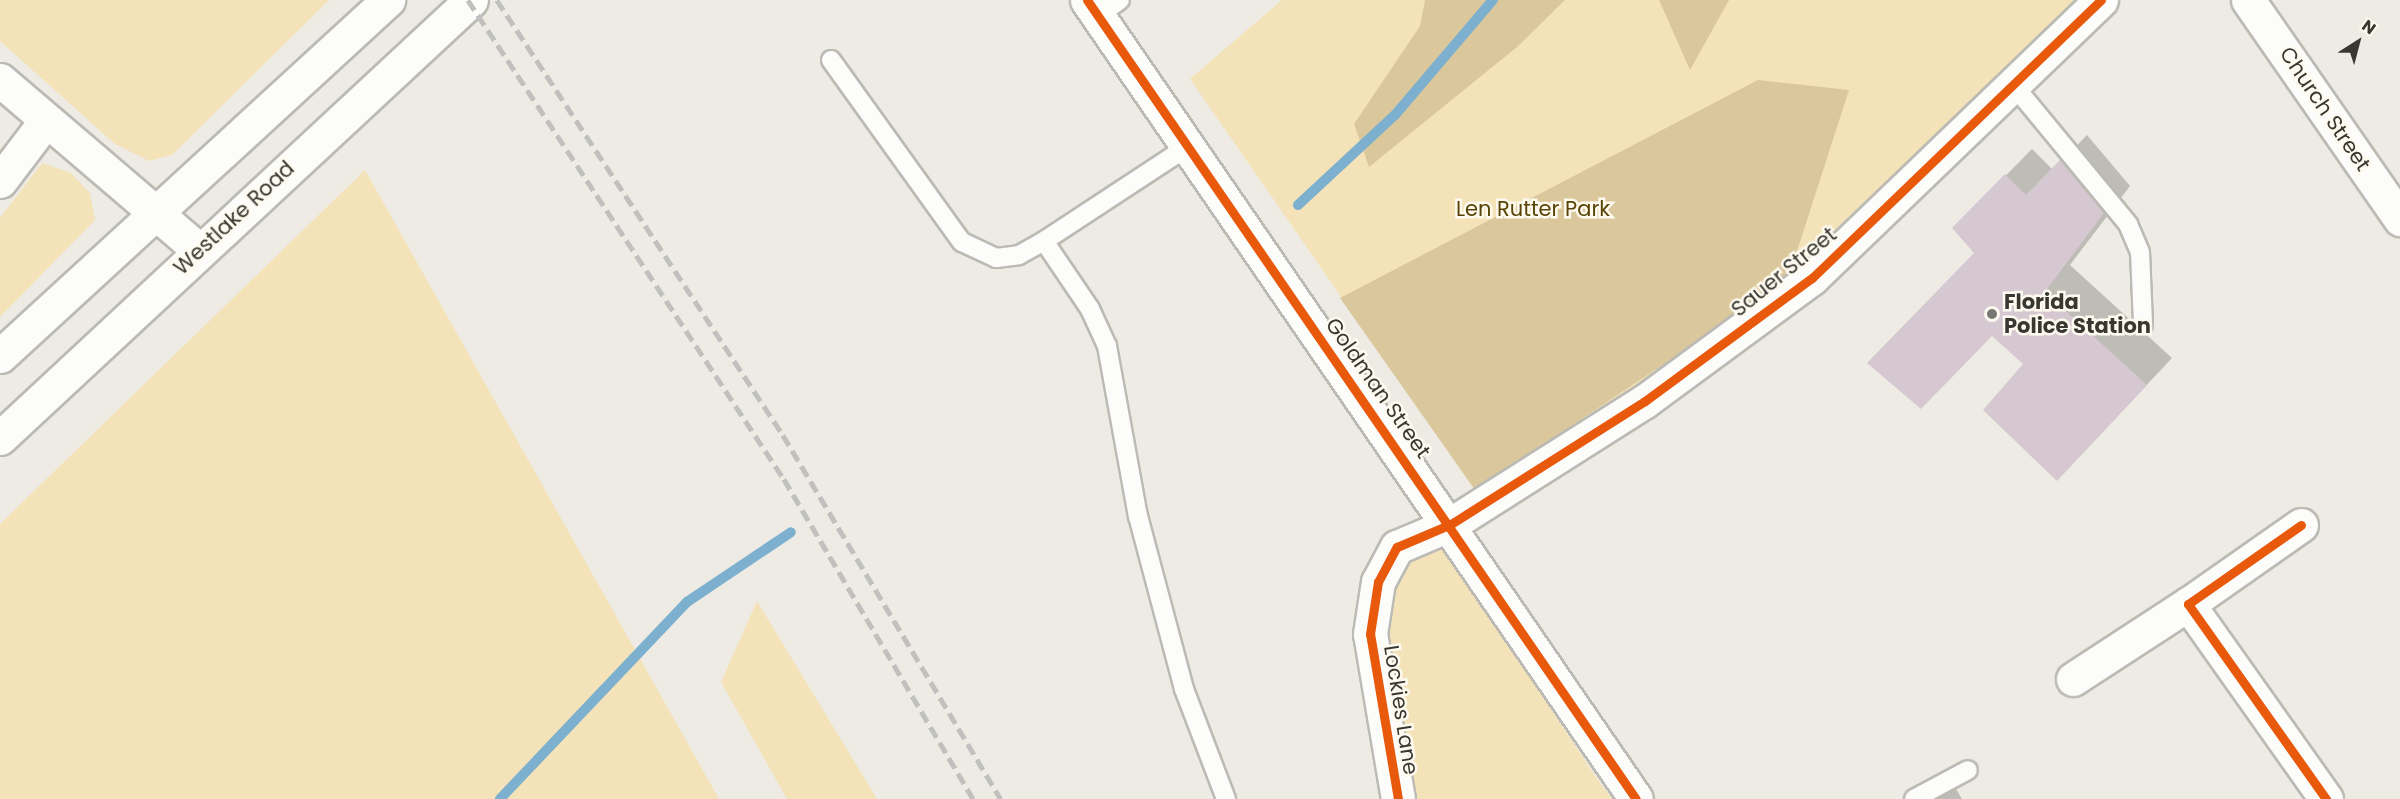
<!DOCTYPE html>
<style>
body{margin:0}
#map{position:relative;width:2400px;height:799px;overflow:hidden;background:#eeebe4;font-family:Poppins,sans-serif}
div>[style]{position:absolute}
.green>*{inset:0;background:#f4e3b9}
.forest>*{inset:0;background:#dac89c}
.shadow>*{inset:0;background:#0003}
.stream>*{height:10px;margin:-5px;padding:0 5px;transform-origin:5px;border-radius:5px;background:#7db0ce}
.building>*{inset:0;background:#d5c8d0}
.roads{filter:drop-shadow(2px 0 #bbbab4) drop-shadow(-2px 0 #bbbab4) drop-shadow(0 2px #bbbab4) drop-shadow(0 -2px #bbbab4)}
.lane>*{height:18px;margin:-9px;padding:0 9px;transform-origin:9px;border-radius:9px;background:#fcfcfb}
.street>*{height:33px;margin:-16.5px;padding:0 16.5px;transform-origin:16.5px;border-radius:16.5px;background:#fcfcfb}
.secondary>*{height:33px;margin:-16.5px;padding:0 16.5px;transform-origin:16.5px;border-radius:16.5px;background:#fcfcfb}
.rail>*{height:4.5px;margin-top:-2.25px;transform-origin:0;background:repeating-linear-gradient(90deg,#c0c0be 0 12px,transparent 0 18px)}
.cycleway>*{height:9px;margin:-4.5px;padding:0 4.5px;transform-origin:4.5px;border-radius:4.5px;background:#e8590c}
.dots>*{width:16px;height:16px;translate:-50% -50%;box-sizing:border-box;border:3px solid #fefaef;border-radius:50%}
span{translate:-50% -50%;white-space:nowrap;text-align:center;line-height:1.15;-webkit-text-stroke:5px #fefaef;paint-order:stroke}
.street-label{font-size:21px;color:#383732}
.park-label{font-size:21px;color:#584406}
.poi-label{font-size:21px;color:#383732;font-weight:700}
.left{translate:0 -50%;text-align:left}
.north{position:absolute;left:2328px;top:12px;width:60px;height:60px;-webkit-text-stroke:4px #fefaef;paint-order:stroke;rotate:36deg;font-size:16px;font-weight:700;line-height:24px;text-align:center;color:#383732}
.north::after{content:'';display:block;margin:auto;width:21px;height:27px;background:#383732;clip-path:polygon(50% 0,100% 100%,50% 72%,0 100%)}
</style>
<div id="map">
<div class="green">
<i style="clip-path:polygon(0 0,329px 0,172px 155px,149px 161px,115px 144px,0 41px)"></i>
<i style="clip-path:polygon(1282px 0,2084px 0,1805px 269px,1642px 390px,1475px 490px,1190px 79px)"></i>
<i style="clip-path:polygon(42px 163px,71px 173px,90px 193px,95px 220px,0 317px,0 218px)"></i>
<i style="clip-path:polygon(365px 170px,719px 799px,0 799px,0 524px)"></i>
<i style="clip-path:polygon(1439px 541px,1594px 774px,1612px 799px,1410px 799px,1382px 640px,1397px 567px,1422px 547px)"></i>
<i style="clip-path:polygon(757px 601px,877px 799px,787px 799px,721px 682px)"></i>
</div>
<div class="forest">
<i style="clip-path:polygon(1425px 0,1565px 0,1517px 47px,1369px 167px,1354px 124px,1420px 26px)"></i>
<i style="clip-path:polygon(1659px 0,1729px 0,1690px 70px)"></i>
<i style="clip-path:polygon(1758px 80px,1849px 90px,1787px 282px,1475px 490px,1340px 298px)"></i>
</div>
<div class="shadow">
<i style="clip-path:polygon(2087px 135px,2130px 186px,2070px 265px,2172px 358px,2083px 453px,2025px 364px,1992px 334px,1976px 253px,1954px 228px,2032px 149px,2053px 170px)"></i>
<i style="clip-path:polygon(1955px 787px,1962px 799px,1938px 799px)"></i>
</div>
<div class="stream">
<i style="left:1298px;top:205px;width:132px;rotate:-42.9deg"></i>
<i style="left:1395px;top:115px;width:151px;rotate:-49.6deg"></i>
<i style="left:500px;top:799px;width:272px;rotate:-46.5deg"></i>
<i style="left:687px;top:602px;width:125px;rotate:-33.9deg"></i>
</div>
<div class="building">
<i style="clip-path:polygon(2060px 160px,2104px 213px,2045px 292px,2147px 385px,2057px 481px,1983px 410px,2023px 364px,1992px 336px,1921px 409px,1867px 363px,1974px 253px,1952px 228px,2005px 174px,2026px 195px)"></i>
</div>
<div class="roads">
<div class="lane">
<i style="left:1098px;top:16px;width:27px;rotate:-36deg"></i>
<i style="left:831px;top:60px;width:224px;rotate:54.3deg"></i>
<i style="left:962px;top:242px;width:38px;rotate:25deg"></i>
<i style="left:996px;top:258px;width:23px;rotate:-7deg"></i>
<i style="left:1019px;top:255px;width:29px;rotate:-29deg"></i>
<i style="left:1044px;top:241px;width:171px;rotate:-33.3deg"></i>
<i style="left:2015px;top:87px;width:178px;rotate:50.5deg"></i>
<i style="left:2128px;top:224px;width:30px;rotate:67deg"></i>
<i style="left:2140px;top:252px;width:73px;rotate:87.6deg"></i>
<i style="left:1044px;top:241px;width:82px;rotate:55.9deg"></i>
<i style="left:1090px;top:309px;width:41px;rotate:65.3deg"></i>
<i style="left:1107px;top:346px;width:173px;rotate:79.7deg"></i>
<i style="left:1138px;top:516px;width:179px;rotate:75.1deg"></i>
<i style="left:1184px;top:689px;width:118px;rotate:69.1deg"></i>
<i style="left:1914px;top:799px;width:61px;rotate:-28.2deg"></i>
</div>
<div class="street">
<i style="left:2248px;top:0;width:267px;rotate:55.2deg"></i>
<i style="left:0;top:80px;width:262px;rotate:40.5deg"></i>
<i style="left:0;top:181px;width:73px;rotate:-52.8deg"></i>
<i style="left:2301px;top:525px;width:138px;rotate:145deg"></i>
<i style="left:2188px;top:604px;width:239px;rotate:54.7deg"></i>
<i style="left:2073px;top:679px;width:137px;rotate:-33.1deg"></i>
<i style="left:1398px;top:799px;width:167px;rotate:-99.6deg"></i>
<i style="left:1370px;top:634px;width:53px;rotate:-81.3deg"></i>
<i style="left:1378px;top:582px;width:40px;rotate:-62deg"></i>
<i style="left:1397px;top:547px;width:59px;rotate:-23.1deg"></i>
<i style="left:1451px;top:524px;width:230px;rotate:-32.4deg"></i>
<i style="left:1645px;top:401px;width:207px;rotate:-36.4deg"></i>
<i style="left:1812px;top:278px;width:401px;rotate:-43.9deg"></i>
</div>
<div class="secondary">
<i style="left:1087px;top:0;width:969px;rotate:55.51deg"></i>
<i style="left:0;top:356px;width:527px;rotate:-42.54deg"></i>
<i style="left:0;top:438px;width:643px;rotate:-42.92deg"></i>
</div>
</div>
<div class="rail">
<i style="left:468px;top:0;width:574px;rotate:56.59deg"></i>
<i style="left:784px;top:479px;width:372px;rotate:59.4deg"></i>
<i style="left:497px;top:0;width:521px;rotate:56.68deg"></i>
<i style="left:783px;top:435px;width:424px;rotate:59.1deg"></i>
</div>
<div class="cycleway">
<i style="left:1087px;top:0;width:969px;rotate:55.51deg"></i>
<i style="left:2301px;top:525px;width:138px;rotate:145deg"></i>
<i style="left:2188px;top:604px;width:239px;rotate:54.7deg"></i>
<i style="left:1398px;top:799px;width:167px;rotate:-99.6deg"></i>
<i style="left:1370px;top:634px;width:53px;rotate:-81.3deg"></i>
<i style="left:1378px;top:582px;width:40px;rotate:-62deg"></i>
<i style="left:1397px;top:547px;width:59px;rotate:-23.1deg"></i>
<i style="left:1451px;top:524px;width:230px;rotate:-32.4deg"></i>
<i style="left:1645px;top:401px;width:207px;rotate:-36.4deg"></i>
<i style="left:1812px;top:278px;width:401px;rotate:-43.9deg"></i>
</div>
<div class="dots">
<i style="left:1992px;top:314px;background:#787670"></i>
</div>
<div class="street-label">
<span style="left:2325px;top:109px;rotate:56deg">Church Street</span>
<span style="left:234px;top:218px;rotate:-43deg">Westlake Road</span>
<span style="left:1784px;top:272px;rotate:-39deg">Sauer Street</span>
<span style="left:1378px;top:388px;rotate:55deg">Goldman Street</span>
<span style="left:1401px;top:710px;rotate:81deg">Lockies Lane</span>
</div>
<div class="park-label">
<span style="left:1533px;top:209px">Len Rutter Park</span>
</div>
<div class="poi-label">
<span class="left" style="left:2004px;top:314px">Florida<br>Police Station</span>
</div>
<div class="north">N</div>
</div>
